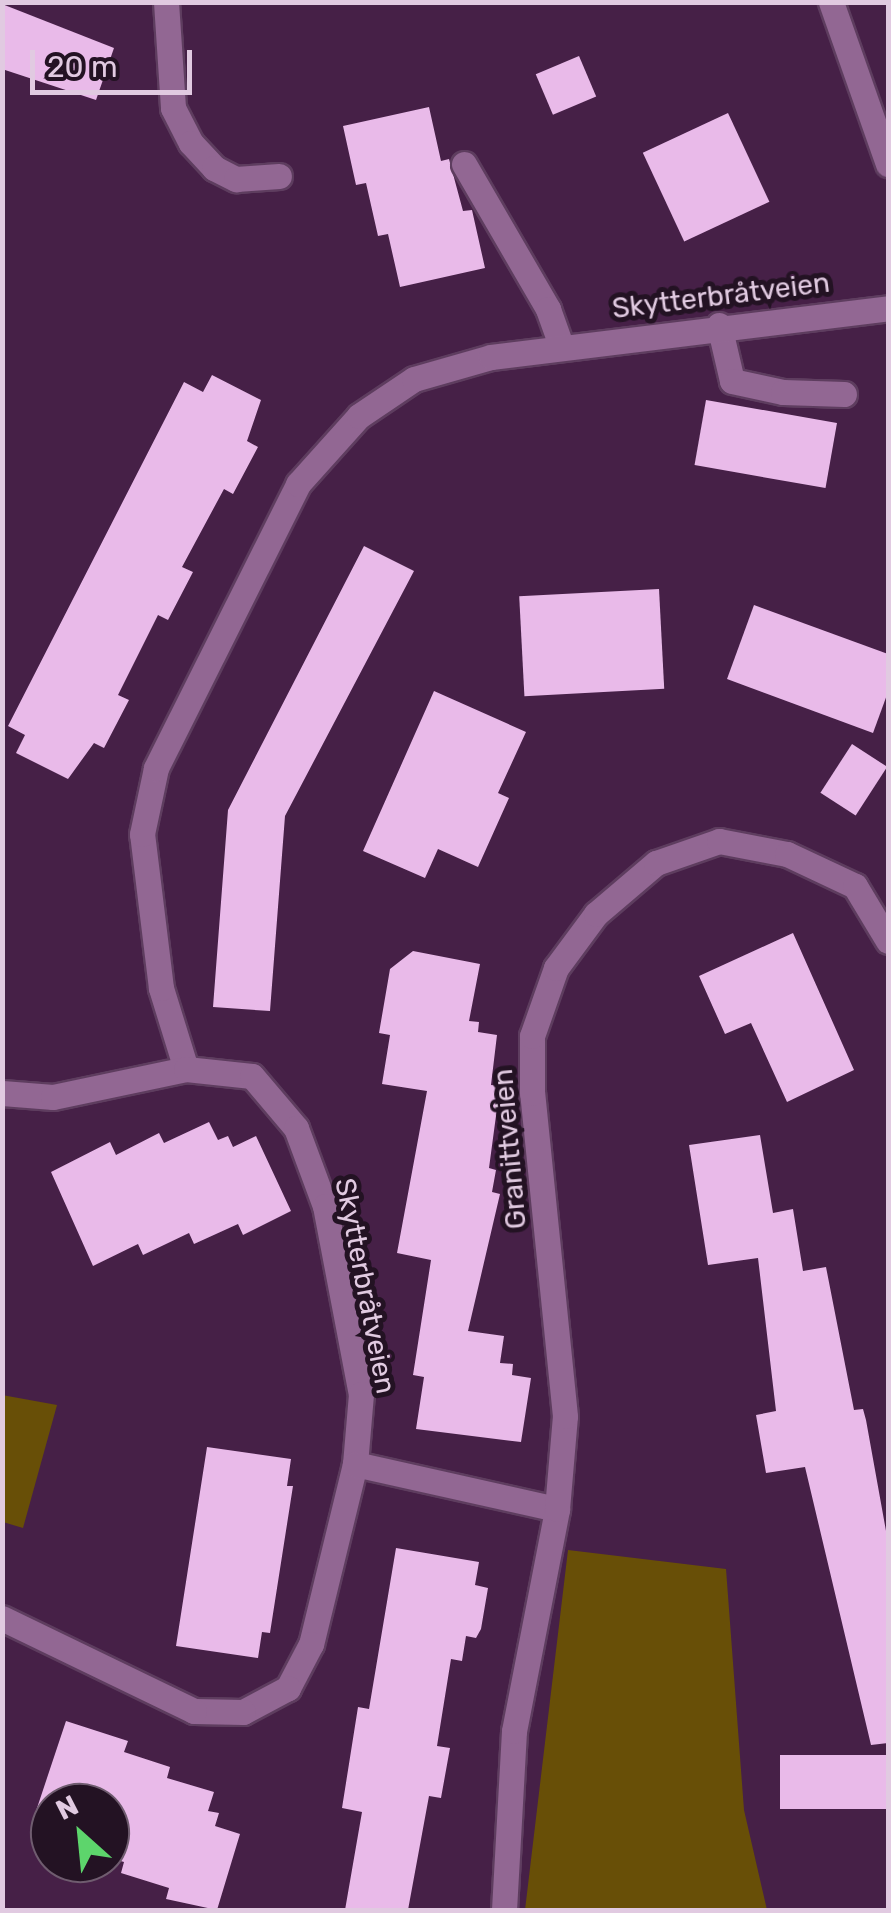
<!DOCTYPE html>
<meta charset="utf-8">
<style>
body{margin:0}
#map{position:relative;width:891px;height:1913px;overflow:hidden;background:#462047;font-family:Rubik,sans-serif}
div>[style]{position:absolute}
.green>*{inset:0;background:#684f07}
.building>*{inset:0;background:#e9bae9;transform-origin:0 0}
.roads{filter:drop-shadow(2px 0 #5e3d5f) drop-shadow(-2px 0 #5e3d5f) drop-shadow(0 2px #5e3d5f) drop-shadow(0 -2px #5e3d5f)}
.minor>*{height:25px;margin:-12.5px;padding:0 12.5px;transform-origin:12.5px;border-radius:12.5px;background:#926793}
span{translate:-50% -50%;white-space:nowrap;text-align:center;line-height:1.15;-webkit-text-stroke:10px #231223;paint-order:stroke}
.street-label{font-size:28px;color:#e1cae1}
.frame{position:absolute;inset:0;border:5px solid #e1cae1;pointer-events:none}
.north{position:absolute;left:30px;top:1783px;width:100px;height:100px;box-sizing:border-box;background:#231223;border:2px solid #6f5c6f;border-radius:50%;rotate:333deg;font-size:28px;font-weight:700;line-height:40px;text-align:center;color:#e1cae1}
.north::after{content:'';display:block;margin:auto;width:35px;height:45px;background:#5dd56c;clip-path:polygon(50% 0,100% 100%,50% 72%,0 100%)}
.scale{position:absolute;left:30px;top:50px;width:162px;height:45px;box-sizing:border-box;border:5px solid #e1cae1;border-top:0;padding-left:12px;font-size:30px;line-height:35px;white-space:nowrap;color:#e1cae1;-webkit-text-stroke:8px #231223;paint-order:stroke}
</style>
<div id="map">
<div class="green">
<i style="clip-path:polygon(2px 1395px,57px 1405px,23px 1528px,3px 1522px)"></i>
<i style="clip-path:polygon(568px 1550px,726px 1569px,744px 1810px,767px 1910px,525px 1910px)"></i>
</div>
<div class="building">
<i style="clip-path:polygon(2px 4px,114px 48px,96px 100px,2px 69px)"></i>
<i style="left:579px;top:56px;width:44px;height:47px;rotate:67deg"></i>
<i style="clip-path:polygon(429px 107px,441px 161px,449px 159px,463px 211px,472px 210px,485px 268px,400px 287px,388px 234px,378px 236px,366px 183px,356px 185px,343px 126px)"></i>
<i style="left:728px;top:113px;width:98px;height:94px;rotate:65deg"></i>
<i style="clip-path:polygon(212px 375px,261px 400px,247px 441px,258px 447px,233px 494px,224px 489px,182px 567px,193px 572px,168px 620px,158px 615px,118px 695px,129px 700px,104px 748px,94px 743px,68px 779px,16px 753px,25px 735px,8px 726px,184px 382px,203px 392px)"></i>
<i style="left:706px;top:400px;width:133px;height:66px;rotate:10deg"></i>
<i style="clip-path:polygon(364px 546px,414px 571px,285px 816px,270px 1011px,213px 1007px,228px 810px)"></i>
<i style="left:659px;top:589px;width:100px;height:140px;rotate:87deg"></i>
<i style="clip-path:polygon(754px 605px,888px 654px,888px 692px,873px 733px,727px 679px)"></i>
<i style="clip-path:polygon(434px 691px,526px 732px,498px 793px,509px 798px,478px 867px,438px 849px,425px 878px,363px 851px)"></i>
<i style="left:852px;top:744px;width:42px;height:58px;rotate:33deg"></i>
<i style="clip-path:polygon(793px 933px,854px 1070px,787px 1102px,751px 1023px,725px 1034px,699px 976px)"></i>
<i style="clip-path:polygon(413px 951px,480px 964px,469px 1021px,479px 1022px,478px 1032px,497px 1035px,491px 1085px,500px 1086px,489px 1168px,496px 1170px,492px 1192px,500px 1194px,468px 1331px,504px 1336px,500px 1363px,513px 1364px,512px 1375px,531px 1378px,521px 1442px,416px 1429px,424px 1377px,413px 1375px,431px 1260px,397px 1253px,427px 1091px,382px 1084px,390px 1035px,379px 1033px,390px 969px)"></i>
<i style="clip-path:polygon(209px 1122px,218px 1140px,228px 1136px,233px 1147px,256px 1136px,291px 1211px,243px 1235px,238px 1224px,194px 1244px,189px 1233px,143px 1255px,138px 1244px,93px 1266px,51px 1172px,110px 1142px,116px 1155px,159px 1133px,164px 1143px)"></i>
<i style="clip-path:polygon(760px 1135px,773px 1213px,793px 1209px,803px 1271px,826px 1267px,854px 1410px,863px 1409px,866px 1420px,888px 1542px,888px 1743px,871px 1745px,805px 1467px,766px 1473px,756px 1415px,776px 1411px,758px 1258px,708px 1265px,689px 1145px)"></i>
<i style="clip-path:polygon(207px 1447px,291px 1459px,287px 1486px,293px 1486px,270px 1633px,262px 1632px,258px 1658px,176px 1646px)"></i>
<i style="clip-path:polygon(396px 1548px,479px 1562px,475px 1585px,488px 1588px,481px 1629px,476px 1638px,466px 1636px,462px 1661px,451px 1659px,437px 1746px,450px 1748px,441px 1798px,429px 1796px,408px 1910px,345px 1910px,362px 1812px,342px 1808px,358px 1707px,369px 1709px)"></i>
<i style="clip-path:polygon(66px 1721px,128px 1741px,124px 1752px,170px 1767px,167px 1778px,214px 1792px,208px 1811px,219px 1813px,215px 1826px,240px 1834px,217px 1910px,166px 1899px,169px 1888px,121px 1873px,124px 1862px,110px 1858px,110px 1803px,50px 1803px,50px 1829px,32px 1823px)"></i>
<i style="left:888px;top:1755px;width:54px;height:108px;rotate:90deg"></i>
</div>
<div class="roads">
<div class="minor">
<i style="left:166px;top:2px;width:106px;rotate:86.2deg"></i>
<i style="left:173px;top:108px;width:39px;rotate:63deg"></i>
<i style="left:191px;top:143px;width:34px;rotate:47deg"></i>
<i style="left:214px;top:168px;width:25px;rotate:27deg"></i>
<i style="left:236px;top:179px;width:43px;rotate:-4deg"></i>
<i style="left:831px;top:2px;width:172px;rotate:70.6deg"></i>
<i style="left:464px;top:164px;width:168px;rotate:59.9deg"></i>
<i style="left:548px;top:309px;width:41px;rotate:70.3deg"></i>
<i style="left:719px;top:325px;width:57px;rotate:76.9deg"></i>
<i style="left:732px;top:381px;width:52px;rotate:12.2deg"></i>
<i style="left:783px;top:392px;width:61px;rotate:1.9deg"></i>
<i style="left:186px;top:1069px;width:85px;rotate:-107.2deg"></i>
<i style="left:161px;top:988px;width:155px;rotate:-97deg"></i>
<i style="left:142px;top:834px;width:67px;rotate:-78deg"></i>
<i style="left:156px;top:768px;width:318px;rotate:-63.4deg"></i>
<i style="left:298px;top:484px;width:91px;rotate:-48.1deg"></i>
<i style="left:359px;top:416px;width:66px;rotate:-33.9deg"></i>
<i style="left:414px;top:379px;width:80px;rotate:-15.9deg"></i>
<i style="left:491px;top:357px;width:400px;rotate:-7deg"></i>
<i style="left:2px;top:1093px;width:51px;rotate:4.5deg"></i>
<i style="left:53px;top:1097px;width:136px;rotate:-11.9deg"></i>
<i style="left:186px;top:1069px;width:66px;rotate:6.1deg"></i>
<i style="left:252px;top:1076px;width:68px;rotate:49.8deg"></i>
<i style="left:296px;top:1128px;width:83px;rotate:69.6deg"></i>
<i style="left:325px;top:1206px;width:191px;rotate:79.2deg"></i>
<i style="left:361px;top:1394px;width:70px;rotate:94.9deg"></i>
<i style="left:355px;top:1464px;width:185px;rotate:103.7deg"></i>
<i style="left:311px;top:1644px;width:50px;rotate:117.6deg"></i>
<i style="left:288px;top:1688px;width:51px;rotate:151.9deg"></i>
<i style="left:243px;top:1712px;width:49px;rotate:-178.8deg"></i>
<i style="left:194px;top:1711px;width:213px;rotate:-154.2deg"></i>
<i style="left:355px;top:1464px;width:207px;rotate:12.6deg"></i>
<i style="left:504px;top:1910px;width:179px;rotate:-86.8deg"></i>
<i style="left:514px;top:1731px;width:226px;rotate:-79deg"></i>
<i style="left:557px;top:1509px;width:93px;rotate:-85.1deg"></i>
<i style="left:565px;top:1416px;width:325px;rotate:-95.8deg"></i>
<i style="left:532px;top:1093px;width:57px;rotate:-90deg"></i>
<i style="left:532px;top:1036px;width:72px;rotate:-70.6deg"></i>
<i style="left:556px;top:968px;width:67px;rotate:-53.5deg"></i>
<i style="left:596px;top:914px;width:79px;rotate:-40.4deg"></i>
<i style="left:656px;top:863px;width:67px;rotate:-19.2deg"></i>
<i style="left:719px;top:841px;width:69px;rotate:10.8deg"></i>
<i style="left:787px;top:854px;width:75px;rotate:25.2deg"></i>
<i style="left:855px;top:886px;width:64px;rotate:59deg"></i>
</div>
</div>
<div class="street-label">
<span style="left:721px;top:296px;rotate:-7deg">Skytterbråtveien</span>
<span style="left:510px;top:1149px;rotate:-95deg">Granittveien</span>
<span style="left:365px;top:1286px;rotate:79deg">Skytterbråtveien</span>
</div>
<div class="frame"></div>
<div class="north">N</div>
<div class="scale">20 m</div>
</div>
